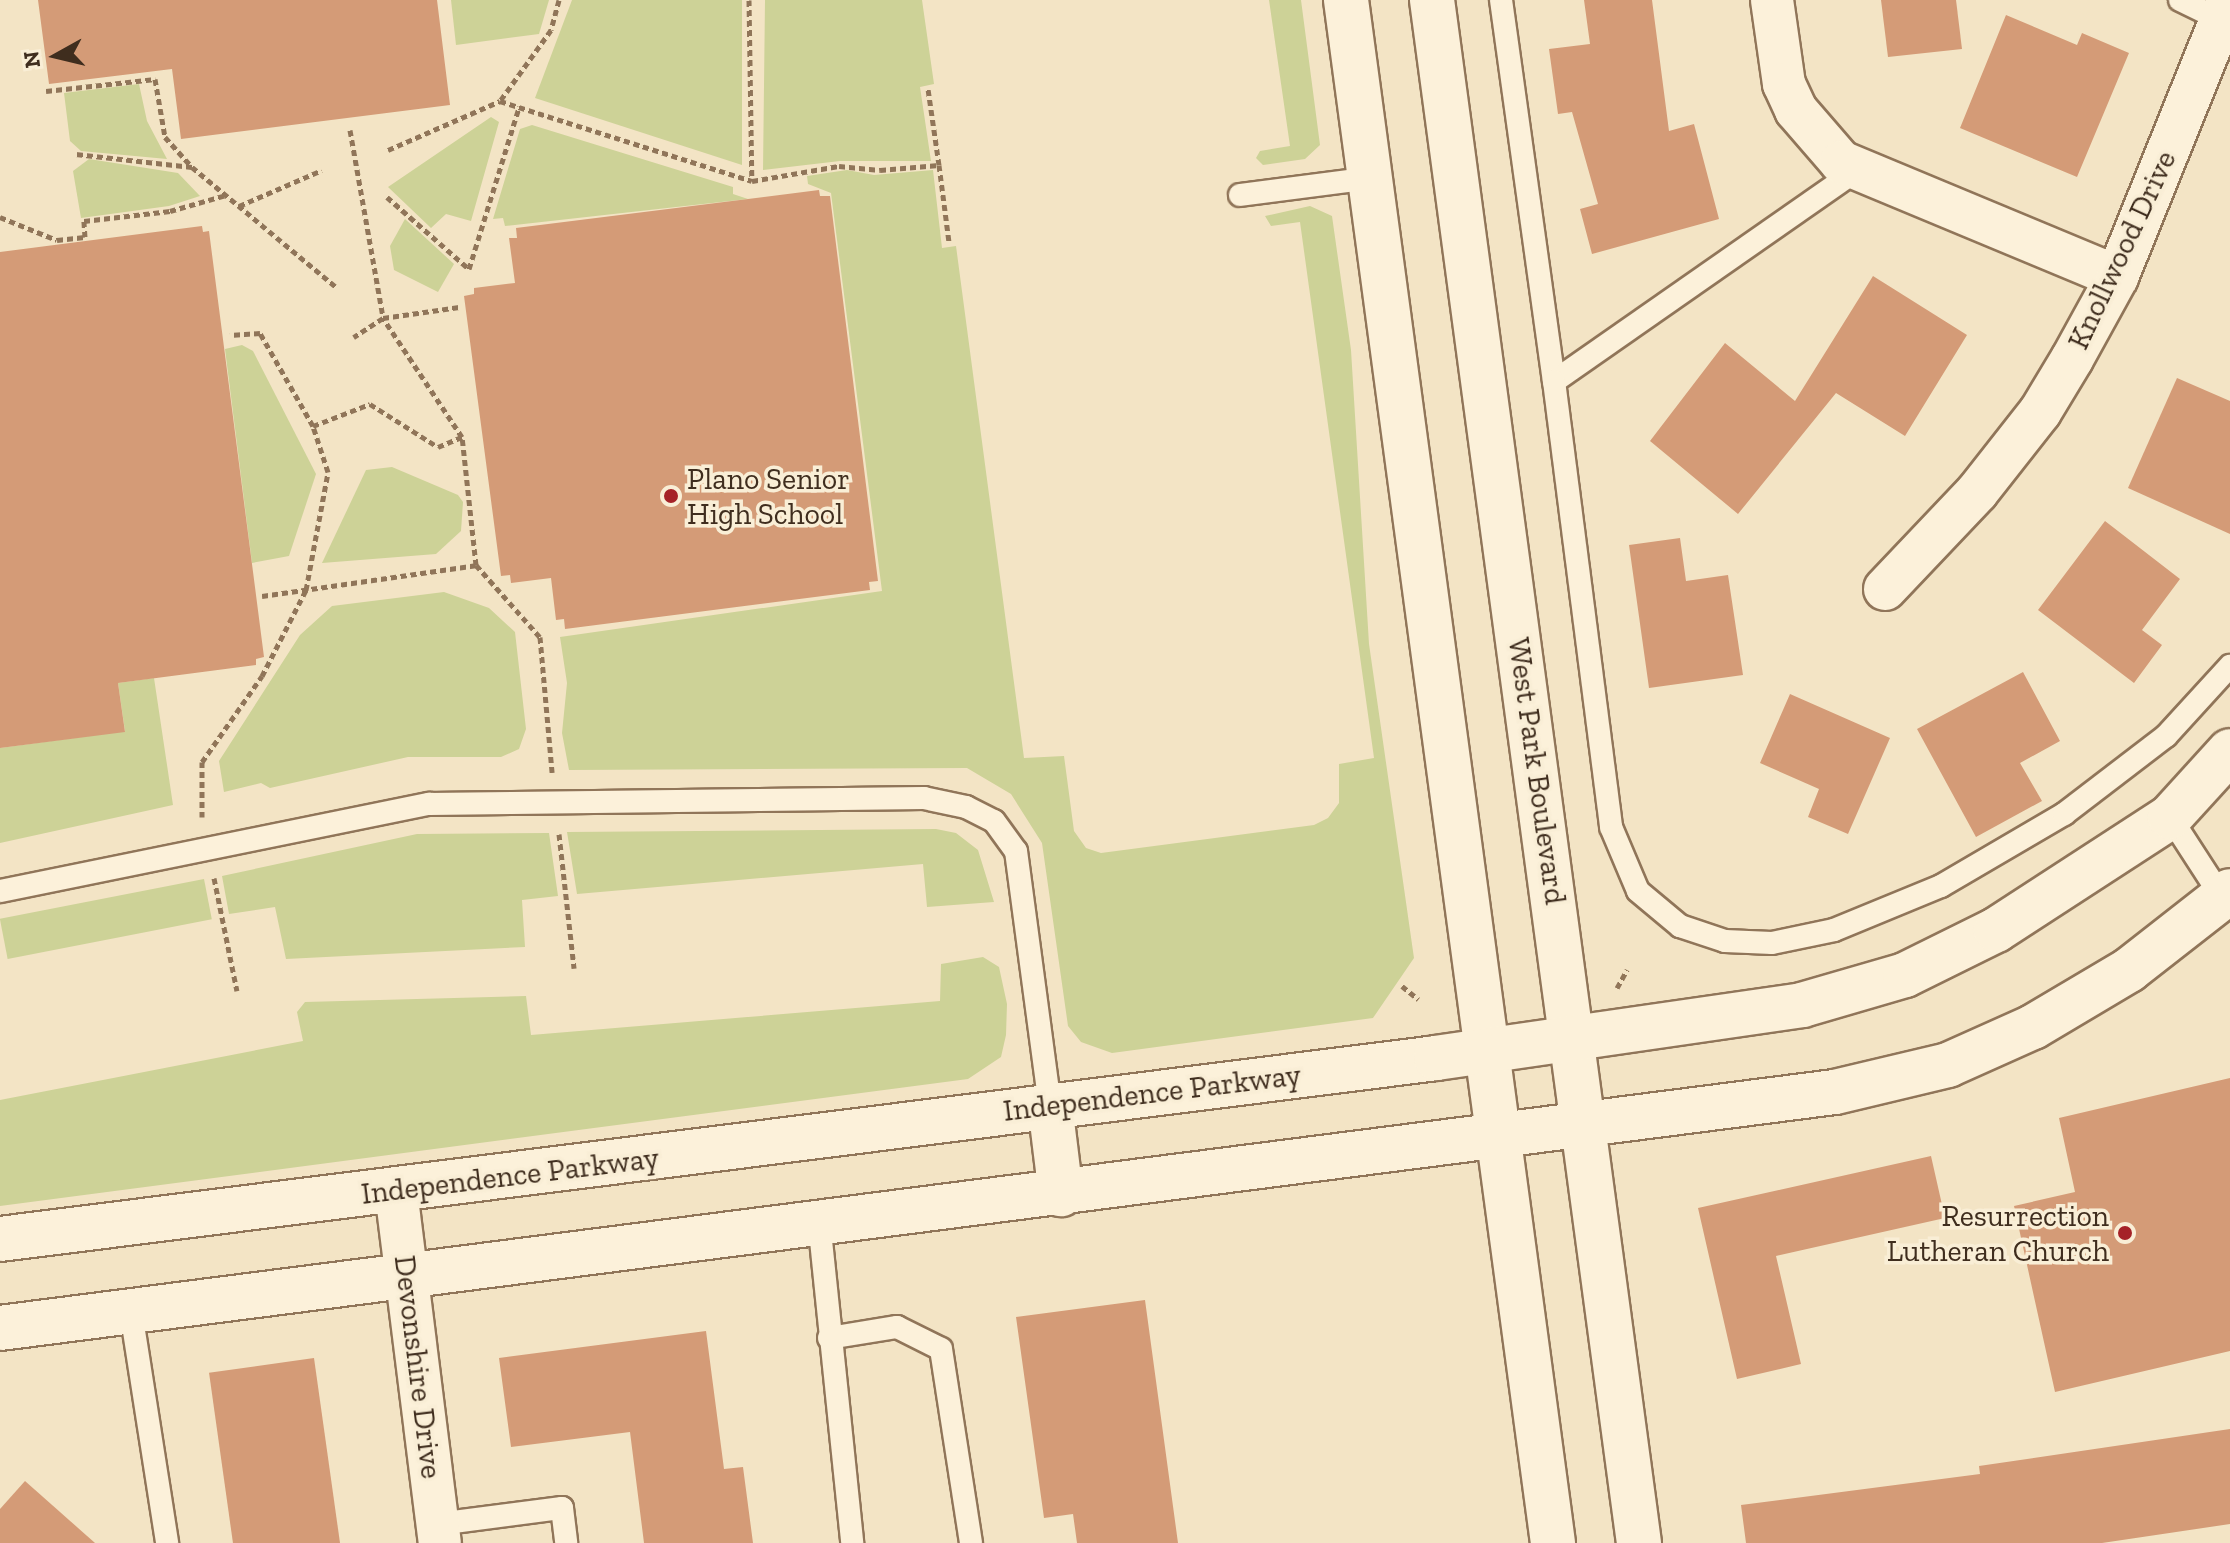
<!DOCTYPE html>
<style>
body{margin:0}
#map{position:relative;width:2230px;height:1543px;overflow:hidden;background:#f3e4c5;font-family:"Zilla Slab",serif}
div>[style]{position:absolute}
.green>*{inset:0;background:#cdd297;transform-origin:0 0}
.building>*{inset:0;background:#d49b77;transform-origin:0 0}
.path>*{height:5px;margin-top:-2.5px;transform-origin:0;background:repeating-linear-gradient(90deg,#907559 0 6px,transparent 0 10px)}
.roads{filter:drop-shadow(2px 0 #907559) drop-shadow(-2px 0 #907559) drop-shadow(0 2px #907559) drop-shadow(0 -2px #907559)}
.lane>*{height:22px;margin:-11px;padding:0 11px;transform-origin:11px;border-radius:11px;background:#fcf1da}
.street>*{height:42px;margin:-21px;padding:0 21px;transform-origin:21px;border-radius:21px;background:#fcf1da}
.secondary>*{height:44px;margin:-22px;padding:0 22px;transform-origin:22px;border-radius:22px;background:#fcf1da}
.dots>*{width:22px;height:22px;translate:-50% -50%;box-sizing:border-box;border:4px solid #f9eed6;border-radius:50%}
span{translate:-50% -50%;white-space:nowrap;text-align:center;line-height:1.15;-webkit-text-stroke:7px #f9eed6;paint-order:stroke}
.street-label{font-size:30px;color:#3f2d1e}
.poi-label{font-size:30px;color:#3f2d1e}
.left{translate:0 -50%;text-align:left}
.right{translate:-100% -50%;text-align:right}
.north{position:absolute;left:16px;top:16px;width:80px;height:80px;-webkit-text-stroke:6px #f9eed6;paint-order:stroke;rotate:262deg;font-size:22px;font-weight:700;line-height:32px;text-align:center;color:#3f2d1e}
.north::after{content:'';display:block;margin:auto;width:28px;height:36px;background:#3f2d1e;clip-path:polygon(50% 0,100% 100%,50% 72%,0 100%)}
</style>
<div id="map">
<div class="green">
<i style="clip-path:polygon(451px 0,549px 0,539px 34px,456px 45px)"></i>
<i style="clip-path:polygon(572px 0,742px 0,742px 165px,535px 98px)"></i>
<i style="clip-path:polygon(765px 0,922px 0,934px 84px,920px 87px,931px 161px,840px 161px,763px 170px)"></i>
<i style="clip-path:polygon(1269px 0,1301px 0,1320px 145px,1305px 159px,1263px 165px,1256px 158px,1260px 151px,1290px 146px)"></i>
<i style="clip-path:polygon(139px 84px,147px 121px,167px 159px,81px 151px,70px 141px,64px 93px)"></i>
<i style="clip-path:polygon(491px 117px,499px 122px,471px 221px,446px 214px,431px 228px,388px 187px)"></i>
<i style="clip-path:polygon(532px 125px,733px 187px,733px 194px,748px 199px,505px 226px,503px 218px,493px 219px,520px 129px)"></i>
<i style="clip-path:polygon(89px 159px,178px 173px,200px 196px,169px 206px,81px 218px,73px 171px)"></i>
<i style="clip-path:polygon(847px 170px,874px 175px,933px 170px,942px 248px,956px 246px,1024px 758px,1064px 756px,1074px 831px,1086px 848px,1101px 853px,1314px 825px,1328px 818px,1339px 803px,1339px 764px,1374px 758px,1300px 222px,1271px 226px,1265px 216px,1310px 206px,1332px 216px,1351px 350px,1369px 644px,1414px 958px,1373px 1018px,1112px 1053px,1081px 1042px,1068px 1026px,1042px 843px,1011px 794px,967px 768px,569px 770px,562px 733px,567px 683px,560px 637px,882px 591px,831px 193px,808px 184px,807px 176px)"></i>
<i style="clip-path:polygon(405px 219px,454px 264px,438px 292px,394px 270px,390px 246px)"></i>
<i style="clip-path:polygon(242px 345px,253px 351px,316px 474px,289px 556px,252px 563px,225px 349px)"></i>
<i style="clip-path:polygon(392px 467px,458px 495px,463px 502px,461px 531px,436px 554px,322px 563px,366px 470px)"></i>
<i style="clip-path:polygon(444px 592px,489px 608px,515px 632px,526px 729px,519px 749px,501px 757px,408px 757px,270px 788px,261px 783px,224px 792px,219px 761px,300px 635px,332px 606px)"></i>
<i style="clip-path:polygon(154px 678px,173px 805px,0 843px,0 748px,125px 731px,118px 683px)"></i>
<i style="clip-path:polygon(936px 829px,956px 833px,978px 850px,994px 902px,927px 907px,923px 864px,577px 894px,567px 832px)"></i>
<i style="clip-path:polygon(549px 833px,558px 896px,522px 900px,525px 947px,286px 959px,275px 907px,229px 914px,222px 876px,417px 834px)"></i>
<i style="left:204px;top:879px;width:41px;height:208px;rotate:79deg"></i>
<i style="clip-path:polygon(983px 957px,999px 967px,1007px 1004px,1006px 1035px,1001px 1057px,968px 1079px,0 1206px,0 1100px,303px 1041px,297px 1012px,305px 1002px,526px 996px,531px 1035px,940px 1001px,941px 964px)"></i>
</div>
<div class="building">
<i style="clip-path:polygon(38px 0,437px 0,450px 105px,181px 139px,172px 69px,49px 84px)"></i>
<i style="clip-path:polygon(1584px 0,1652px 0,1669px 131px,1694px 124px,1719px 219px,1592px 254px,1580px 209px,1598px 204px,1572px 112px,1558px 114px,1549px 49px,1590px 44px)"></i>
<i style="clip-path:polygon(1881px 0,1956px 0,1962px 49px,1888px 57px)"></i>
<i style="clip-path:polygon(2006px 15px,2077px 45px,2082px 33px,2129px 53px,2077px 177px,1960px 128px)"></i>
<i style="clip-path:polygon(819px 190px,820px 196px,830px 196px,878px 581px,869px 582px,870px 590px,565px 629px,564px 619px,556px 620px,551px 578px,511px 583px,510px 575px,501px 576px,464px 296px,474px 294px,474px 288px,515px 283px,509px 238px,517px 238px,516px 228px)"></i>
<i style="clip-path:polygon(202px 226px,203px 232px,209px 231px,264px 657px,256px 659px,256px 665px,118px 683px,125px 732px,0 748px,0 252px)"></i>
<i style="clip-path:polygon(1873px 276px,1967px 335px,1905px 436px,1836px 393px,1738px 514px,1650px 441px,1725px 343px,1795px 401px)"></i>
<i style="clip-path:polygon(2177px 378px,2230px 401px,2230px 534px,2128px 488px)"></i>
<i style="clip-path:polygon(2105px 521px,2180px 579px,2142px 630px,2162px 645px,2134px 683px,2038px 610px)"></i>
<i style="clip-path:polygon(1680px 538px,1686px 581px,1728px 575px,1743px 675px,1649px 688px,1629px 545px)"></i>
<i style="clip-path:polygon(2023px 672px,2060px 741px,2020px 763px,2042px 801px,1976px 837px,1917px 729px)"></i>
<i style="clip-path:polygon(1790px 694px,1890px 738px,1848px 834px,1808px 817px,1819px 789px,1760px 763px)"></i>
<i style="clip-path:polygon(2230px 1078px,2230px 1351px,2055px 1392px,2014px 1206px,2075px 1192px,2059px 1118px)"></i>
<i style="clip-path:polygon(1931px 1156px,1945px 1218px,1776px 1256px,1801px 1364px,1737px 1379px,1698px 1208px)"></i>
<i style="clip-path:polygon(1145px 1300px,1178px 1543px,1077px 1543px,1073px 1514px,1044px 1518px,1016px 1317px)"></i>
<i style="clip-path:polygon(706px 1331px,724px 1469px,743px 1467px,753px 1543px,644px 1543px,630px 1432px,511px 1447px,499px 1358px)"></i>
<i style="left:314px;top:1358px;width:187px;height:106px;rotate:82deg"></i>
<i style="clip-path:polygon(2230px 1429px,2230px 1524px,2102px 1543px,1746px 1543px,1741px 1505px,1980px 1474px,1979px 1466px)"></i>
<i style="clip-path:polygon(25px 1481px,95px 1543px,0 1543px,0 1509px)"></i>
</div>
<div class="path">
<i style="left:559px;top:0;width:31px;rotate:105deg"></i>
<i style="left:551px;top:30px;width:87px;rotate:125.7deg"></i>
<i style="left:500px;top:101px;width:264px;rotate:17.6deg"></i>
<i style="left:749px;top:0;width:181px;rotate:89.1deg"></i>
<i style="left:752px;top:181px;width:88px;rotate:-9.8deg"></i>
<i style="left:839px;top:166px;width:41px;rotate:5.6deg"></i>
<i style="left:880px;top:170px;width:59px;rotate:-4.8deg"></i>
<i style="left:939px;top:165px;width:77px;rotate:-98.2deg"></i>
<i style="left:46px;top:91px;width:110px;rotate:-6.3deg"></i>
<i style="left:155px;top:79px;width:59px;rotate:80.2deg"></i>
<i style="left:165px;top:137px;width:40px;rotate:48deg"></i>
<i style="left:192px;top:167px;width:117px;rotate:-173.6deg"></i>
<i style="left:350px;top:130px;width:191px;rotate:80deg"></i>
<i style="left:383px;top:318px;width:35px;rotate:147deg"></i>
<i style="left:388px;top:150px;width:122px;rotate:-23.6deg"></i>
<i style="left:939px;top:165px;width:78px;rotate:82.6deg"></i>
<i style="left:192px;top:167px;width:187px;rotate:39.8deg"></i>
<i style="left:387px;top:197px;width:109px;rotate:41.3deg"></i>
<i style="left:469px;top:269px;width:170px;rotate:-72.8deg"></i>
<i style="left:239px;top:206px;width:90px;rotate:-23.4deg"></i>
<i style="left:0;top:217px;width:61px;rotate:22deg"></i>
<i style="left:57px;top:240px;width:28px;rotate:-6deg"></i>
<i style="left:85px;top:237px;width:16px;rotate:-94deg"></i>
<i style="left:84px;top:221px;width:87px;rotate:-6.6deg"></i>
<i style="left:170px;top:211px;width:58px;rotate:-15.9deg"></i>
<i style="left:313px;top:426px;width:61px;rotate:-21.1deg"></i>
<i style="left:370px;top:404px;width:80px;rotate:32.3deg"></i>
<i style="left:438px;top:447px;width:26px;rotate:-23deg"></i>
<i style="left:476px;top:565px;width:96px;rotate:48.4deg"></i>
<i style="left:540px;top:637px;width:136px;rotate:84.9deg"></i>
<i style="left:262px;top:596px;width:216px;rotate:-8.2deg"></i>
<i style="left:476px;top:565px;width:129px;rotate:-96.2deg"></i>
<i style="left:462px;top:437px;width:143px;rotate:-123.6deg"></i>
<i style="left:383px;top:318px;width:77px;rotate:-8.2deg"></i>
<i style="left:202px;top:817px;width:55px;rotate:-90deg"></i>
<i style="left:202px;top:762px;width:105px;rotate:-55.1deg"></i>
<i style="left:262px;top:676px;width:97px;rotate:-62.9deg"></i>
<i style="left:306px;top:590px;width:120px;rotate:-79.4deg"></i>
<i style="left:328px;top:472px;width:48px;rotate:-108.1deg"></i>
<i style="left:313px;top:426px;width:107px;rotate:-119.7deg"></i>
<i style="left:260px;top:333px;width:30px;rotate:176deg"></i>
<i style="left:559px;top:834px;width:135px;rotate:83.6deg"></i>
<i style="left:214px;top:878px;width:115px;rotate:78.5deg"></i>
<i style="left:1402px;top:986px;width:21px;rotate:39deg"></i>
<i style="left:1617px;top:988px;width:21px;rotate:-61deg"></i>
</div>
<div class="roads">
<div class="lane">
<i style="left:1501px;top:0;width:385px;rotate:82.1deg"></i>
<i style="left:2180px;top:0;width:46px;rotate:26deg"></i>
<i style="left:1857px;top:170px;width:369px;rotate:145.1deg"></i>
<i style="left:1554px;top:381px;width:450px;rotate:82.7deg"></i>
<i style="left:1611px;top:827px;width:69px;rotate:67.1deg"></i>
<i style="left:1638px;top:891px;width:55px;rotate:39.8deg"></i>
<i style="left:1680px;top:926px;width:47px;rotate:18.4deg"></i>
<i style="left:1725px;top:941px;width:47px;rotate:2.4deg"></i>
<i style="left:1772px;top:943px;width:63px;rotate:-11.8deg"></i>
<i style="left:1834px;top:930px;width:116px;rotate:-22.4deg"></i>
<i style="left:1941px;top:886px;width:143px;rotate:-30.3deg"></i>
<i style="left:2064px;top:814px;width:128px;rotate:-37.4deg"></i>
<i style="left:2166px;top:736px;width:95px;rotate:-47.6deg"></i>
<i style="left:1240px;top:195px;width:132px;rotate:-7.4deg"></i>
<i style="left:2170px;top:817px;width:98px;rotate:57.1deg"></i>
<i style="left:0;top:891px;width:438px;rotate:-11.5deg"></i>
<i style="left:429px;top:804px;width:495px;rotate:-0.7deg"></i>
<i style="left:924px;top:798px;width:43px;rotate:12.1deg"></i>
<i style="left:966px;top:807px;width:31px;rotate:27deg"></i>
<i style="left:994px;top:821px;width:37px;rotate:54deg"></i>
<i style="left:1016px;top:851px;width:256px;rotate:82.4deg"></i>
<i style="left:819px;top:1221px;width:324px;rotate:84.1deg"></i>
<i style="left:131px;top:1312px;width:234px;rotate:81.1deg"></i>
<i style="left:829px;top:1338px;width:69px;rotate:-9.2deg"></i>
<i style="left:897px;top:1327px;width:49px;rotate:26.6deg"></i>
<i style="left:941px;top:1349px;width:196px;rotate:81.2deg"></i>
<i style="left:438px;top:1524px;width:125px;rotate:-7.4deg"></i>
<i style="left:562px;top:1508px;width:35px;rotate:83deg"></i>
</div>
<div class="street">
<i style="left:1772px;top:0;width:85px;rotate:81.9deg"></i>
<i style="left:1784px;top:84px;width:29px;rotate:65deg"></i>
<i style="left:1796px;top:110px;width:69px;rotate:49.1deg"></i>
<i style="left:1841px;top:162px;width:299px;rotate:22.6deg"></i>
<i style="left:1885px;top:589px;width:134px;rotate:-46.5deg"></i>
<i style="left:1977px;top:492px;width:102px;rotate:-51.8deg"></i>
<i style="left:2040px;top:412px;width:62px;rotate:-58.9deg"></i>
<i style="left:2072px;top:359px;width:94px;rotate:-61.2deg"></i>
<i style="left:2117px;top:277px;width:299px;rotate:-68deg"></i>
<i style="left:396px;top:1191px;width:355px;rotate:82.9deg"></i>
</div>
<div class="secondary">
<i style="left:1346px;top:0;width:1557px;rotate:82.36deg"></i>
<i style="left:1432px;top:0;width:1557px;rotate:82.36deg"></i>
<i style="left:1050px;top:1105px;width:90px;rotate:83deg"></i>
<i style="left:0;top:1239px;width:1447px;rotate:-7.18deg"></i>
<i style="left:1436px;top:1058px;width:370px;rotate:-8.2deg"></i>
<i style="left:1802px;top:1005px;width:107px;rotate:-16.2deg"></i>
<i style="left:1905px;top:975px;width:102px;rotate:-26.3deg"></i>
<i style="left:1996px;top:930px;width:207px;rotate:-33deg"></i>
<i style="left:2170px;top:817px;width:89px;rotate:-47.7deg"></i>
<i style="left:0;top:1328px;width:1850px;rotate:-7.33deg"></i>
<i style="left:1835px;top:1092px;width:116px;rotate:-13.4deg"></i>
<i style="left:1948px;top:1065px;width:93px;rotate:-24.1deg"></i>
<i style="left:2033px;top:1027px;width:112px;rotate:-30.7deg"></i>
<i style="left:2129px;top:970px;width:128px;rotate:-38deg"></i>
</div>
</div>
<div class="dots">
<i style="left:671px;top:496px;background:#a52227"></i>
<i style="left:2125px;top:1233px;background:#a52227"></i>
</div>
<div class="street-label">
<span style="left:2122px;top:250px;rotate:-65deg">Knollwood Drive</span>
<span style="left:1537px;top:771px;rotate:82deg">West Park Boulevard</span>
<span style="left:1152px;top:1093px;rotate:-7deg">Independence Parkway</span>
<span style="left:510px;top:1176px;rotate:-7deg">Independence Parkway</span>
<span style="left:418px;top:1367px;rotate:83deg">Devonshire Drive</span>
</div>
<div class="poi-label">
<span class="left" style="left:687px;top:496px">Plano Senior<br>High School</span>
<span class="right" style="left:2109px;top:1233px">Resurrection<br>Lutheran Church</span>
</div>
<div class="north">N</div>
</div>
